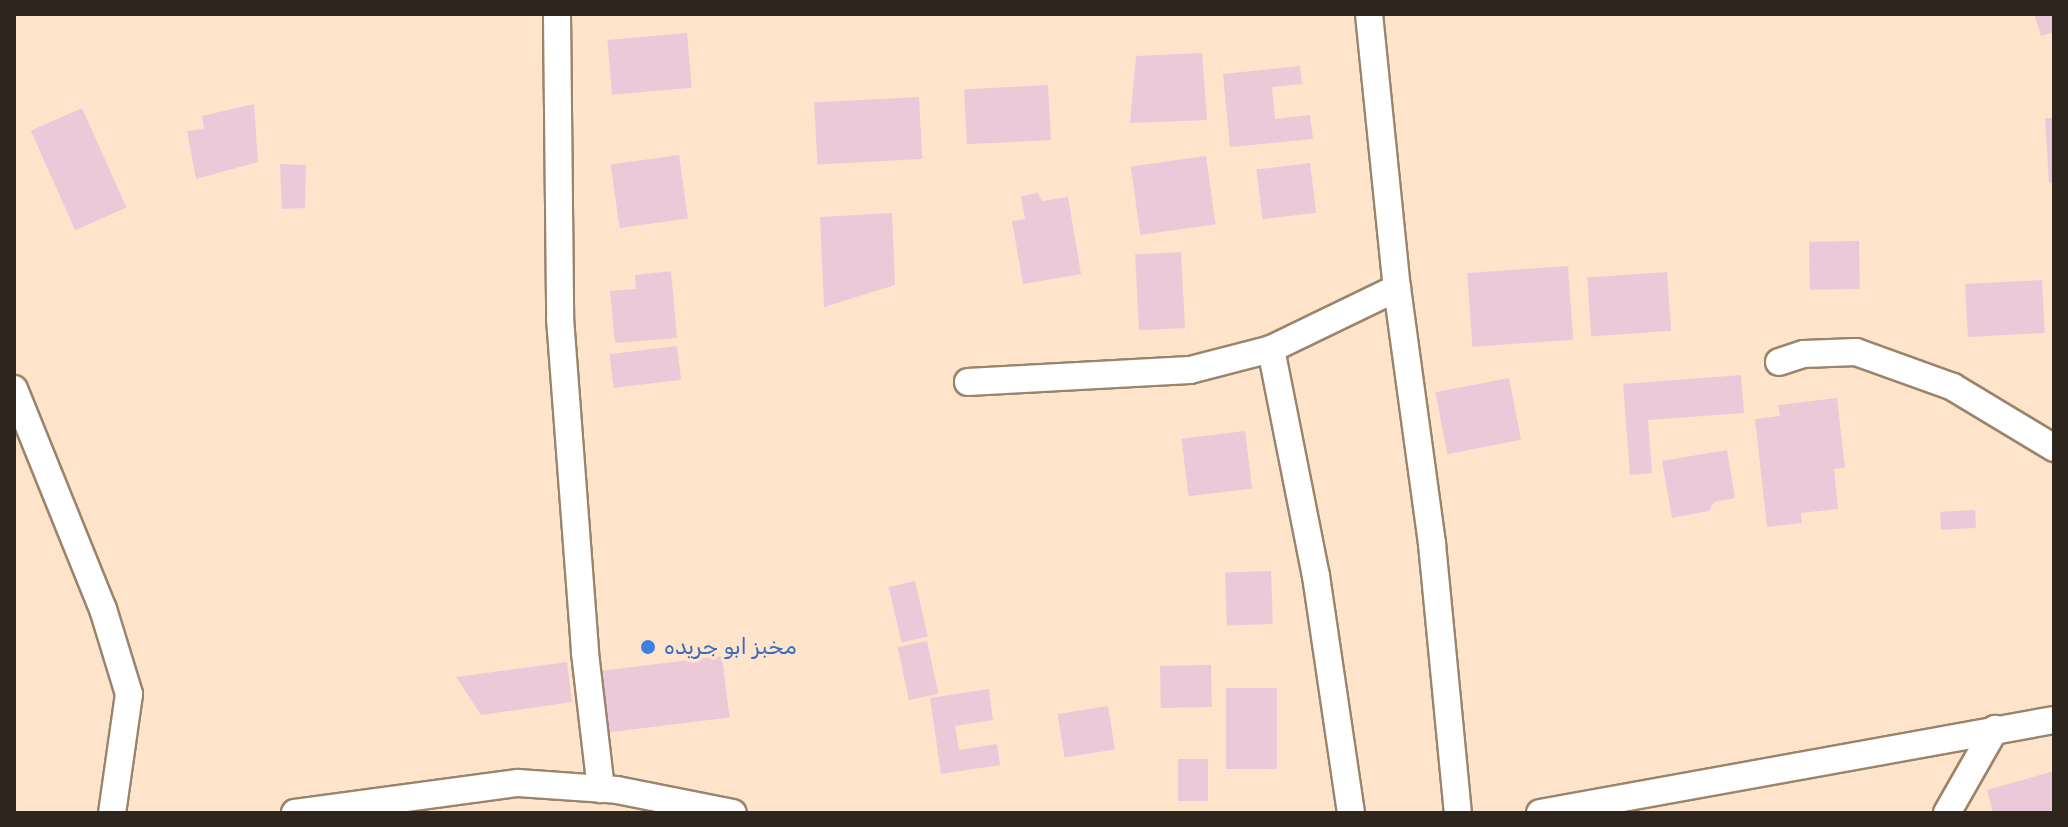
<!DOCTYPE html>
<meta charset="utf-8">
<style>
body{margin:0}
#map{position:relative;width:2068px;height:827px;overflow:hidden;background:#fde4cb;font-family:Rubik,"Noto Sans Arabic",sans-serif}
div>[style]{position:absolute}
.building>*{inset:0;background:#ecc9d8;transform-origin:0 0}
.roads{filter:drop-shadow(2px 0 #9b846c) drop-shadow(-2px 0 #9b846c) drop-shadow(0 2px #9b846c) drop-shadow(0 -2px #9b846c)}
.minor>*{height:26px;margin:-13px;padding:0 13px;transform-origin:13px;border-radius:13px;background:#fff}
.dots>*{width:22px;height:22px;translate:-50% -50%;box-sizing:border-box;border:4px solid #fde4cb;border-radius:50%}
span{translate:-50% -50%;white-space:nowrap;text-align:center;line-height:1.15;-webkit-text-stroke:7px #fde4cb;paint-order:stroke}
.shop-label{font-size:22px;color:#366cbe}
.left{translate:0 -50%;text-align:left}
.frame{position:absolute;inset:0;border:16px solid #2e251c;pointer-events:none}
</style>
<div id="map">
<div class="building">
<i style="clip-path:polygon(2034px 14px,2054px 14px,2054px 32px,2041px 36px)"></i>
<i style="left:687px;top:33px;width:55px;height:80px;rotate:85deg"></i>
<i style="clip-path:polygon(1202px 53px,1207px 120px,1130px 123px,1136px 56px)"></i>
<i style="clip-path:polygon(1300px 66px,1302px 84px,1272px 87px,1275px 119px,1310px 115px,1313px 139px,1230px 147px,1223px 74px)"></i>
<i style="left:1048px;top:85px;width:55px;height:84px;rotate:87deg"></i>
<i style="left:919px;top:97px;width:62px;height:105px;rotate:87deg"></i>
<i style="clip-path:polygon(254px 104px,258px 162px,196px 179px,187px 131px,204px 129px,202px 116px)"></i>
<i style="left:82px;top:108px;width:109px;height:56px;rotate:66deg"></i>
<i style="clip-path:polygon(2045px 118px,2054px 118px,2054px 182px,2049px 183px)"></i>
<i style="left:679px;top:155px;width:64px;height:69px;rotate:82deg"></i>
<i style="left:1206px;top:156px;width:69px;height:76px;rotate:82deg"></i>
<i style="left:1310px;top:163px;width:50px;height:54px;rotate:83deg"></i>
<i style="clip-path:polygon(280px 164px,306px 165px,305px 208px,282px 209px)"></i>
<i style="clip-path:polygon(1038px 193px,1042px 201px,1068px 197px,1081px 274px,1023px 284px,1012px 221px,1025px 219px,1021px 196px)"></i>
<i style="clip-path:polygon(892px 213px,895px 285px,824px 307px,820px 217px)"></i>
<i style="left:1859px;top:241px;width:48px;height:50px;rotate:89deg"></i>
<i style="left:1181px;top:252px;width:76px;height:46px;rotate:87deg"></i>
<i style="left:1568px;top:266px;width:74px;height:101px;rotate:86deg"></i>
<i style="clip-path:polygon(671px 271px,677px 338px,615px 343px,610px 291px,636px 289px,635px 275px)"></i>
<i style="left:1667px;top:272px;width:59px;height:80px;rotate:86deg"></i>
<i style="left:2042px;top:280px;width:53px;height:77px;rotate:87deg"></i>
<i style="left:677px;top:346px;width:34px;height:68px;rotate:83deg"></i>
<i style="clip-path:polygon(1741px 375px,1744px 413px,1648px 420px,1652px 473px,1630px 475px,1623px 384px)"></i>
<i style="left:1509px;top:378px;width:63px;height:75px;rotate:79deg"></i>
<i style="clip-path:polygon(1837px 398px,1845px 468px,1834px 469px,1838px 509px,1801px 513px,1802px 523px,1767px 527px,1755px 419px,1780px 416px,1778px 405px)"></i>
<i style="left:1245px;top:431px;width:58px;height:64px;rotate:83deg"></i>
<i style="clip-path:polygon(1727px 450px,1735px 498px,1714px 502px,1709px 511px,1672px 518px,1662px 461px)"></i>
<i style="left:1975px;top:510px;width:18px;height:35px;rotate:87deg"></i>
<i style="left:1271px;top:571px;width:53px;height:46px;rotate:88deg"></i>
<i style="left:915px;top:581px;width:57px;height:27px;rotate:77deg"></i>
<i style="left:927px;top:641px;width:54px;height:30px;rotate:78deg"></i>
<i style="left:722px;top:656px;width:62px;height:129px;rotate:83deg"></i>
<i style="clip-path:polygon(567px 662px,572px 702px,481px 715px,456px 677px)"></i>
<i style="left:1211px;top:665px;width:42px;height:51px;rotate:89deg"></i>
<i style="left:1226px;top:688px;width:51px;height:81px"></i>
<i style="clip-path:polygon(989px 689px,993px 720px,955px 726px,959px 750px,997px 744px,1000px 765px,941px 774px,930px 698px)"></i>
<i style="left:1108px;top:706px;width:44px;height:51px;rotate:81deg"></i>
<i style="left:1178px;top:759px;width:30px;height:42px"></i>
<i style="clip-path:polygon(2054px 771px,2054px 813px,1993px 813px,1987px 790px)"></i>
</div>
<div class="roads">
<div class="minor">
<i style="left:557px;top:14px;width:304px;rotate:89.4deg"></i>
<i style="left:560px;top:318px;width:336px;rotate:85.7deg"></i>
<i style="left:585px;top:653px;width:137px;rotate:83.3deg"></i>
<i style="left:1369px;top:14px;width:275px;rotate:84.2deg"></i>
<i style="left:1397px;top:288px;width:258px;rotate:82.2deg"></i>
<i style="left:1432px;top:544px;width:270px;rotate:84.5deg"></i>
<i style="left:1271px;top:349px;width:231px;rotate:78.8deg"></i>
<i style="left:1316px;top:576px;width:240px;rotate:81.6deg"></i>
<i style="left:1779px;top:362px;width:26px;rotate:-18deg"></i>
<i style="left:1804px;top:354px;width:52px;rotate:-2.2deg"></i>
<i style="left:1856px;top:352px;width:103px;rotate:19.8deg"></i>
<i style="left:1953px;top:387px;width:118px;rotate:31.1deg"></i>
<i style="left:968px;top:382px;width:222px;rotate:-3.1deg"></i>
<i style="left:1190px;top:370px;width:84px;rotate:-14.5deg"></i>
<i style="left:1271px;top:349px;width:140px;rotate:-25.8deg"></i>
<i style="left:14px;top:389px;width:237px;rotate:68deg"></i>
<i style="left:103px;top:609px;width:89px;rotate:73deg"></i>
<i style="left:129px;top:694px;width:120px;rotate:98.1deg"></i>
<i style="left:295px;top:813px;width:225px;rotate:-7.7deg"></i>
<i style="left:518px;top:783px;width:99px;rotate:4deg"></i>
<i style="left:617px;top:790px;width:118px;rotate:11.2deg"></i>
<i style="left:1540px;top:813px;width:522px;rotate:-10.26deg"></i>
<i style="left:1947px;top:813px;width:97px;rotate:-60.3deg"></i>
</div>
</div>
<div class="dots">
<i style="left:648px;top:647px;background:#3f7fe0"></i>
</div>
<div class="shop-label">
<span class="left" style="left:664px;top:647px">مخبز ابو جريده</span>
</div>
<div class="frame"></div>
</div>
